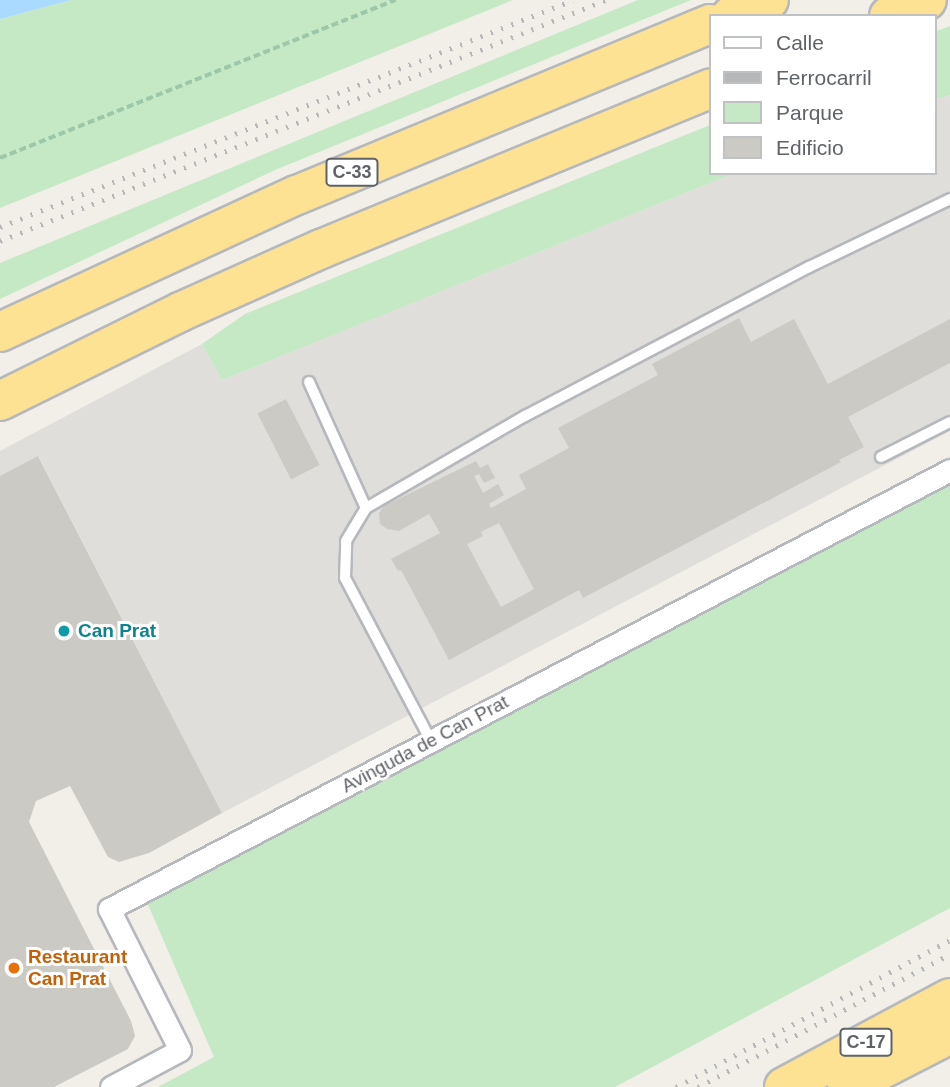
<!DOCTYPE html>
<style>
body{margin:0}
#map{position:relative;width:950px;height:1087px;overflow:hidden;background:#f1efe8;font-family:Arial,sans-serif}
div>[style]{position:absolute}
.industrial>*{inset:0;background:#e0deda}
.green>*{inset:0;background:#c5e8c5}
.water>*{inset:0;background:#aadaff}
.building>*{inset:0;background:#cccac5;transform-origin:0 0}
.path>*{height:3.5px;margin-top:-1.75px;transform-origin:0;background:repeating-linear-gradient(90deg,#9cc7a9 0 7px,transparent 0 10.5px)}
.roads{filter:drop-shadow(2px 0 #b5b8bc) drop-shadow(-2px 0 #b5b8bc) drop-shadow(0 2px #b5b8bc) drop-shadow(0 -2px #b5b8bc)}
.lane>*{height:10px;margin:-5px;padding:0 5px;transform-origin:5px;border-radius:5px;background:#fff}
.street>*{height:21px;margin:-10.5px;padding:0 10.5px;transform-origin:10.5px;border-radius:10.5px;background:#fff}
.highway>*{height:38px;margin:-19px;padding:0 19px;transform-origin:19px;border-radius:19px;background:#fde293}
.rail>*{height:5px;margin-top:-2.5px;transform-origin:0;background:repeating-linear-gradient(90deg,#b6b7b8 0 2px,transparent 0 11px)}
.dots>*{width:19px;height:19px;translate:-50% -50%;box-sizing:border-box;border:4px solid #fff;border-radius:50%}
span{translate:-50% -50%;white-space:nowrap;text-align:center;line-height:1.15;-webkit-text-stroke:6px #fff;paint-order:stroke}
.shield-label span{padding:2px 5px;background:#fff;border:2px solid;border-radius:5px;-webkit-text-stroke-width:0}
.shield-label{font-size:18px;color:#5f6368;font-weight:700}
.culture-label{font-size:19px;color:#0d838f;font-weight:700}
.left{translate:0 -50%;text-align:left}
.street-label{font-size:19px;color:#5f6368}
.food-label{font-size:19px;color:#c56008;font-weight:700}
.legend{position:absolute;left:709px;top:14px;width:228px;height:161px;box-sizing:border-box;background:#fff;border:2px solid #bfc1c3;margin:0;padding:9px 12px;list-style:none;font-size:21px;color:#5f6368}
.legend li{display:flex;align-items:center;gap:14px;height:35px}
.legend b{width:35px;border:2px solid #bfc1c3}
</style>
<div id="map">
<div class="industrial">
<i style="clip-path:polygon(950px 95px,950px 431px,222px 813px,39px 457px,0 476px,0 451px,202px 344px,222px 380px,735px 173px,934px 173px,934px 100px)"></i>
</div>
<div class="green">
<i style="clip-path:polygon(71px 0,513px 0,0 208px,0 19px)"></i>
<i style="clip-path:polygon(638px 0,691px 0,275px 170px,0 299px,0 263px)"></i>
<i style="clip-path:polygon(950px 26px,950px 95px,934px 100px,934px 32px)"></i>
<i style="clip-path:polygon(710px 125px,710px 173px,735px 173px,222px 380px,202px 344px,245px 314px)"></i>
<i style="clip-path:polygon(950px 484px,950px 908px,615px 1087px,158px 1087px,214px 1057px,146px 900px)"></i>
</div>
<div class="water">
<i style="clip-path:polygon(0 0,71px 0,0 19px)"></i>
</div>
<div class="building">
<i style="clip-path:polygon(evenodd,739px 318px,751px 342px,794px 319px,828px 384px,950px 319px,950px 363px,848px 417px,864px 447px,839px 460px,841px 462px,583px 598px,579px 590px,449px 660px,401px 570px,398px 571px,391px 559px,440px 533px,429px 514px,399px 531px,387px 529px,380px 524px,379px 513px,384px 506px,476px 461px,480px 468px,488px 464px,495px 478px,484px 483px,479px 474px,474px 476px,483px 493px,498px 484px,504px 495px,489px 504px,491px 508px,526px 489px,519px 475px,569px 448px,558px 428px,658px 375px,652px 364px,739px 318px,499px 523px,534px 589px,501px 607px,467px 544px,483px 536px,481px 532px,499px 523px)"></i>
<i style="left:286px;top:399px;width:74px;height:32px;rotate:63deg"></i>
<i style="clip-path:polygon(38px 456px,222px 813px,149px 853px,119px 862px,108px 857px,70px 786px,36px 801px,29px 822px,131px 1021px,135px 1036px,128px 1049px,54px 1087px,0 1087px,0 476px)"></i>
</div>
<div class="path">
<i style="left:0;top:158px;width:426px;rotate:-21.8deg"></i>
</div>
<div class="roads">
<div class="lane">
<i style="left:309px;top:382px;width:138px;rotate:65.7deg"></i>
<i style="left:881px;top:457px;width:77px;rotate:-26.9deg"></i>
<i style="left:431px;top:741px;width:184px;rotate:-117.8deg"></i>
<i style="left:345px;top:578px;width:37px;rotate:-88deg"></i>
<i style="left:346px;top:541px;width:39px;rotate:-59deg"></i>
<i style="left:366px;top:508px;width:184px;rotate:-30.1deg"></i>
<i style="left:525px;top:416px;width:321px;rotate:-27.7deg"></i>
<i style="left:809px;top:267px;width:157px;rotate:-25.7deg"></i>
</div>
<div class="street">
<i style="left:111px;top:1087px;width:78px;rotate:-28.2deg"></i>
<i style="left:180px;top:1050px;width:158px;rotate:-116.7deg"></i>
<i style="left:109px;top:909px;width:949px;rotate:-27.56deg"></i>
</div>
<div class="highway">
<i style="left:731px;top:16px;width:41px;rotate:-22.8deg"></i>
<i style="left:889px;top:16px;width:41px;rotate:-22.8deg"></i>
<i style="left:0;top:332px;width:327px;rotate:-24.8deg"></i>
<i style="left:297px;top:195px;width:447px;rotate:-22.5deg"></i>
<i style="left:0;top:401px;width:201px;rotate:-26.3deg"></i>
<i style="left:180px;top:312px;width:154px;rotate:-24.1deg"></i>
<i style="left:321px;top:249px;width:421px;rotate:-22.4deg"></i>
<i style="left:784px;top:1087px;width:188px;rotate:-28.2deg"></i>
<i style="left:847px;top:1087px;width:116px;rotate:-27.2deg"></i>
</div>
</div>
<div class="rail">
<i style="left:0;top:227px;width:616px;rotate:-21.61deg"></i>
<i style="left:0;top:241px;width:652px;rotate:-21.69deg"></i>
<i style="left:676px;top:1087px;width:311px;rotate:-28.2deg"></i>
<i style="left:698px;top:1087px;width:285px;rotate:-27.8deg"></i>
</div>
<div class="dots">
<i style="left:64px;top:631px;background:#0f9aa8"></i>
<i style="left:14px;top:968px;background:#e8710a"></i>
</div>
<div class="shield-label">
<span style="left:352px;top:172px">C-33</span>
<span style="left:866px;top:1042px">C-17</span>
</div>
<div class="culture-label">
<span class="left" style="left:78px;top:631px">Can Prat</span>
</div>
<div class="street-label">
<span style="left:425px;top:744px;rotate:-28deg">Avinguda de Can Prat</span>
</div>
<div class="food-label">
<span class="left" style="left:28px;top:968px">Restaurant<br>Can Prat</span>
</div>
<ul class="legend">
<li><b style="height:9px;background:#fff"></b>Calle</li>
<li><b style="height:9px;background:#b6b7b8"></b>Ferrocarril</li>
<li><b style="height:19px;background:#c5e8c5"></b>Parque</li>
<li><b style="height:19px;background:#cccac5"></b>Edificio</li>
</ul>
</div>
